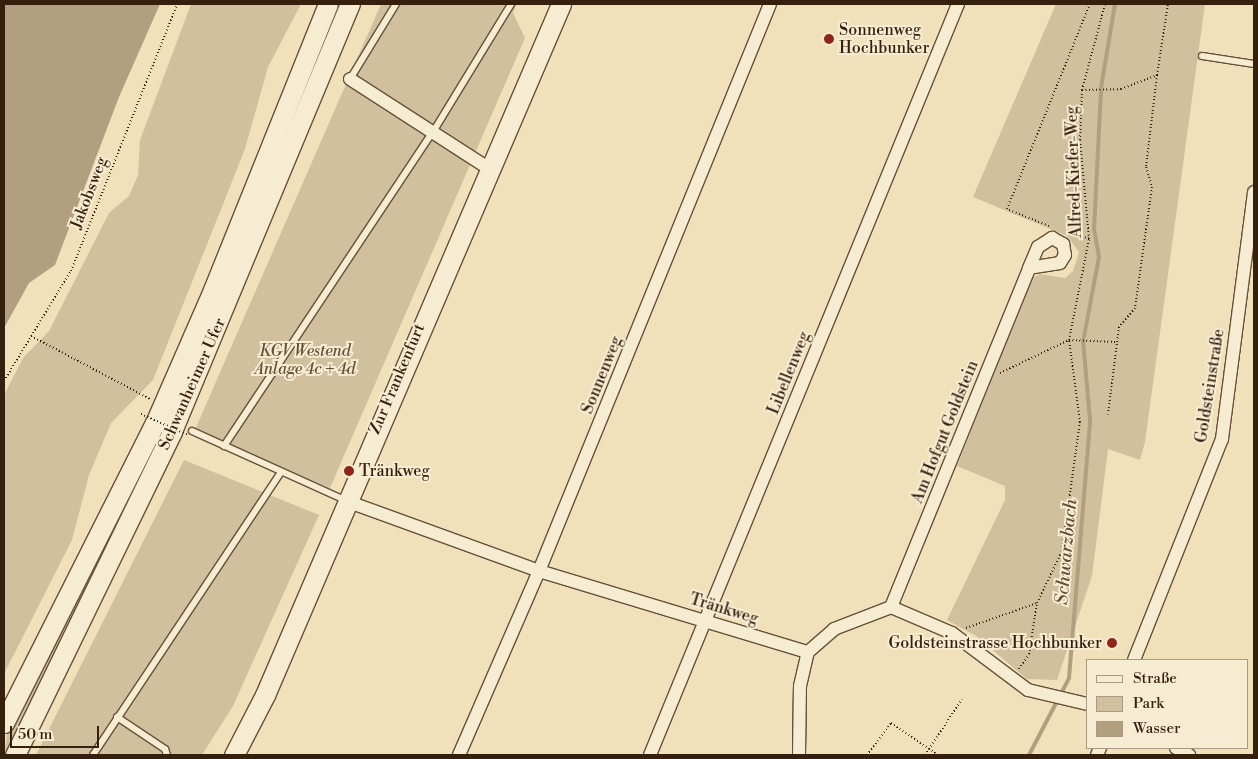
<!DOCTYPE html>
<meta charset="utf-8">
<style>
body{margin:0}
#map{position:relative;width:1258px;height:759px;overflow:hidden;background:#f1e1ba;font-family:"Libre Bodoni",serif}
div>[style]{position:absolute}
.green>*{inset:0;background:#d1c09d}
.water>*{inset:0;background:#b29f80}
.stream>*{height:4px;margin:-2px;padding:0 2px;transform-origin:2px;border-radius:2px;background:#b29f80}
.path>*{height:2px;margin-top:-1px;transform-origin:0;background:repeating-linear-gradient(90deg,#371f0e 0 1px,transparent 0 3.5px)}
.roads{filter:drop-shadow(1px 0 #665039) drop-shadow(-1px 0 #665039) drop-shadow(0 1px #665039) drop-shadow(0 -1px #665039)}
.lane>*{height:6px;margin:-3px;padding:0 3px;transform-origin:3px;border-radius:3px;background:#f6ecd2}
.street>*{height:12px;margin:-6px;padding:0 6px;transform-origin:6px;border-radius:6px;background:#f6ecd2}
.secondary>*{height:19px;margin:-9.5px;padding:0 9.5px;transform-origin:9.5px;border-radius:9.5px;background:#f6ecd2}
.path-bridge>*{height:2px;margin-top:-1px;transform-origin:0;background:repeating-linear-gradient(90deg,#371f0e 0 1px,transparent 0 3.5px)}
.dots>*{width:14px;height:14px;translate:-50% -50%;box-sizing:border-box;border:2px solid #f6ecd2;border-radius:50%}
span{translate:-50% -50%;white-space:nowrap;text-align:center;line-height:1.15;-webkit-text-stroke:4px #f6ecd2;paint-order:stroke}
.poi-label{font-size:16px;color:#371f0e}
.left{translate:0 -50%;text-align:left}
.right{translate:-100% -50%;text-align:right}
.street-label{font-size:16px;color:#371f0e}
.park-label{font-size:16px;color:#654f39;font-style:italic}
.water-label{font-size:18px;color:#624c36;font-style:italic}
.frame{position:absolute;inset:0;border:5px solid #371f0e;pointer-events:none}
.legend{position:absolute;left:1086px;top:659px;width:162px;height:90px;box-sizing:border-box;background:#f6ecd2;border:1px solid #aa9a84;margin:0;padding:6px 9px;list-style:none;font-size:15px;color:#371f0e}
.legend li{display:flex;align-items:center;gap:10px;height:25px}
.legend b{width:25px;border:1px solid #aa9a84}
.scale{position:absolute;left:10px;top:726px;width:89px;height:22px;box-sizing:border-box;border:2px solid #371f0e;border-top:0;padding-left:6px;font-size:15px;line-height:18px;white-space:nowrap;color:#371f0e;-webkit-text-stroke:4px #f6ecd2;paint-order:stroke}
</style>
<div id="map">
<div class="green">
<i style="clip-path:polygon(191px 4px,301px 4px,268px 67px,245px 149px,153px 380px,111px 423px,89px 475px,72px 540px,4px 674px,4px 395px,23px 358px,49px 331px,109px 213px,129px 196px,138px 175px,140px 140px)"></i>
<i style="clip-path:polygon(381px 4px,517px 4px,513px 13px,525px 38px,330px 488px,194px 432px)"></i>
<i style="clip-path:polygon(1056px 4px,1205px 4px,1145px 442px,1140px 460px,1108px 449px,1092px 576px,1057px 680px,1027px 679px,976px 636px,947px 620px,1005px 500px,1005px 486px,957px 466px,1032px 278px,1040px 274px,1065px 278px,1073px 271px,1079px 252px,1067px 236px,973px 197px)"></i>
<i style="clip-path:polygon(158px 434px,162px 435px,4px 755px,8px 728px)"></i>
<i style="clip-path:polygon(184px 460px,319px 515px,233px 706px,202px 755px,36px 755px)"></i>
</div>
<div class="water">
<i style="clip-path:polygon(4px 4px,160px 4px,119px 97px,55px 265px,29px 283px,4px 328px)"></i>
</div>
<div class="stream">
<i style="left:1101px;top:88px;width:85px;rotate:-80.5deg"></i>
<i style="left:1084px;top:337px;width:81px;rotate:-79.4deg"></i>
<i style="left:1099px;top:257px;width:28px;rotate:-100deg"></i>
<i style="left:1094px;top:229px;width:137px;rotate:-87.1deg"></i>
<i style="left:1029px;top:755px;width:87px;rotate:-62.5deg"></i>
<i style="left:1069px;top:678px;width:259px;rotate:-85.3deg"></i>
<i style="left:1090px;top:420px;width:80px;rotate:-95deg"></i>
</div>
<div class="path">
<i style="left:1157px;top:75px;width:72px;rotate:-81.2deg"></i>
<i style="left:1082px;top:90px;width:39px;rotate:-1deg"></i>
<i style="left:1121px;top:89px;width:39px;rotate:-21deg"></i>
<i style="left:1157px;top:75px;width:93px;rotate:96.8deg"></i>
<i style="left:1146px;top:167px;width:21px;rotate:73deg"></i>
<i style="left:1152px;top:187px;width:122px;rotate:98deg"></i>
<i style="left:1135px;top:308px;width:25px;rotate:130deg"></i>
<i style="left:1119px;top:327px;width:88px;rotate:97.2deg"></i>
<i style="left:1049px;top:226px;width:45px;rotate:-158deg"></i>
<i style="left:1007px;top:209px;width:221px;rotate:-68deg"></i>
<i style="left:1068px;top:232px;width:22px;rotate:18deg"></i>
<i style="left:31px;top:336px;width:135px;rotate:27.9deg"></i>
<i style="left:1000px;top:373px;width:76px;rotate:-25.6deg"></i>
<i style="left:1069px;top:340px;width:48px;rotate:2.4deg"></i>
<i style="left:4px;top:381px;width:129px;rotate:-58.7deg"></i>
<i style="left:71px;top:271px;width:287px;rotate:-68.3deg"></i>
<i style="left:966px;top:628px;width:75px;rotate:-19.4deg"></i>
<i style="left:1037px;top:603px;width:58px;rotate:-64.3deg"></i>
<i style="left:1062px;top:551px;width:130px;rotate:-82.1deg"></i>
<i style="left:1080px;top:422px;width:83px;rotate:-97.6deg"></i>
<i style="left:1069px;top:340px;width:103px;rotate:-78.8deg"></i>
<i style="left:1089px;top:239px;width:99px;rotate:-95.2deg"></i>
<i style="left:1080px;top:140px;width:50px;rotate:-87.7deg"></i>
<i style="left:1082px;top:90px;width:89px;rotate:-75deg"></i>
<i style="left:1019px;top:669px;width:18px;rotate:-56deg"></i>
<i style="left:1029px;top:654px;width:52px;rotate:-81.1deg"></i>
<i style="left:867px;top:755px;width:40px;rotate:-53deg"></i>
<i style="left:891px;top:723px;width:57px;rotate:34.2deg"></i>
<i style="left:925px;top:755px;width:67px;rotate:-56.5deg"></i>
</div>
<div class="roads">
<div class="lane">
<i style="left:1202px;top:56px;width:53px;rotate:8.7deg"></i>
<i style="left:350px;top:79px;width:88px;rotate:-58.5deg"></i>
<i style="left:192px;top:431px;width:168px;rotate:24.3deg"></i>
<i style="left:224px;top:446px;width:377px;rotate:-56.4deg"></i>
<i style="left:433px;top:132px;width:150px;rotate:-58.6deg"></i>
<i style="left:117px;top:717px;width:58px;rotate:33.7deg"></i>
<i style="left:165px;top:749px;width:6px;rotate:72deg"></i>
<i style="left:93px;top:755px;width:340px;rotate:-56.4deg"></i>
</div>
<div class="street">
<i style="left:350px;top:79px;width:164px;rotate:32.8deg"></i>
<i style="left:346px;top:501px;width:205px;rotate:19.9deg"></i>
<i style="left:539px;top:571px;width:281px;rotate:16.8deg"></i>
<i style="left:891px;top:607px;width:366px;rotate:-67.8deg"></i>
<i style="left:1029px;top:268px;width:23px;rotate:-67deg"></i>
<i style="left:1038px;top:247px;width:17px;rotate:-33deg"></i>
<i style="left:1052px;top:238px;width:13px;rotate:29deg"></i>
<i style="left:1063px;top:244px;width:11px;rotate:80deg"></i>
<i style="left:1065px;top:255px;width:9px;rotate:122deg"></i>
<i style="left:1060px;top:263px;width:31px;rotate:171deg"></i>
<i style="left:808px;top:652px;width:35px;rotate:-41deg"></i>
<i style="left:834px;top:629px;width:61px;rotate:-21.1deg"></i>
<i style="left:891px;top:607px;width:66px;rotate:23.1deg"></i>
<i style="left:952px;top:633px;width:95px;rotate:36.9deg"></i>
<i style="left:1028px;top:690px;width:61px;rotate:13.3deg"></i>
<i style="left:1134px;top:660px;width:238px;rotate:-68.3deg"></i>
<i style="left:1222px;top:439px;width:249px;rotate:-82.6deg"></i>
<i style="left:1176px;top:748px;width:15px;rotate:28deg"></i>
<i style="left:459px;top:755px;width:201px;rotate:-66.5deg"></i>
<i style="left:539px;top:571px;width:612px;rotate:-67.83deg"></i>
<i style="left:650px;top:755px;width:812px;rotate:-67.7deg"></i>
<i style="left:799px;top:755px;width:69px;rotate:-89.2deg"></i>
<i style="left:800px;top:686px;width:35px;rotate:-77deg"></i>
<i style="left:1097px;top:755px;width:8px;rotate:-67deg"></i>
</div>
<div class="secondary">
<i style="left:4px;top:723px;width:336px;rotate:-63.3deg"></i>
<i style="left:155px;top:423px;width:145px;rotate:-66.4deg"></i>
<i style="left:213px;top:290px;width:308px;rotate:-68.1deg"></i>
<i style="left:15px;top:755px;width:360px;rotate:-64.1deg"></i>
<i style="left:172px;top:431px;width:463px;rotate:-67.4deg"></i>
<i style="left:234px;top:755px;width:68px;rotate:-62.7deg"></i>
<i style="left:265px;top:695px;width:752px;rotate:-66.81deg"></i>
</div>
</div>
<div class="path-bridge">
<i style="left:141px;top:414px;width:51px;rotate:24.1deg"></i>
</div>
<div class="dots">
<i style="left:829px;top:39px;background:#8f2418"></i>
<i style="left:349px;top:471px;background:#8f2418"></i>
<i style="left:1112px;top:643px;background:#8f2418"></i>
</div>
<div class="poi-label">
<span class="left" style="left:839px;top:39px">Sonnenweg<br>Hochbunker</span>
<span class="left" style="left:359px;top:471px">Tränkweg</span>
<span class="right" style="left:1102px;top:643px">Goldsteinstrasse Hochbunker</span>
</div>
<div class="street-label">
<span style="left:1074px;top:172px;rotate:-92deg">Alfred-Kiefer-Weg</span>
<span style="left:89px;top:193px;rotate:-69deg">Jakobsweg</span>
<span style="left:789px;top:373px;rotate:-68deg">Libellenweg</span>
<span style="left:602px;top:375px;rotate:-68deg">Sonnenweg</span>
<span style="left:397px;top:379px;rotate:-67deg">Zur Frankenfurt</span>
<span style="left:192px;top:384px;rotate:-66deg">Schwanheimer Ufer</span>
<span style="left:1210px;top:386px;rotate:-81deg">Goldsteinstraße</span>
<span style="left:945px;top:432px;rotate:-68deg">Am Hofgut Goldstein</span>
<span style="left:724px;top:609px;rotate:17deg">Tränkweg</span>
</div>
<div class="park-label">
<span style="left:305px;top:360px">KGV Westend<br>Anlage 4c + 4d</span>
</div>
<div class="water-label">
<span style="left:1067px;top:552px;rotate:-85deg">Schwarzbach</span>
</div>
<div class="frame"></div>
<ul class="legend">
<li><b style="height:6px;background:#f6ecd2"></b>Straße</li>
<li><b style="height:14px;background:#d1c09d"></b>Park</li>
<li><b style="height:14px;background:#b29f80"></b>Wasser</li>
</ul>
<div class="scale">50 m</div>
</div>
